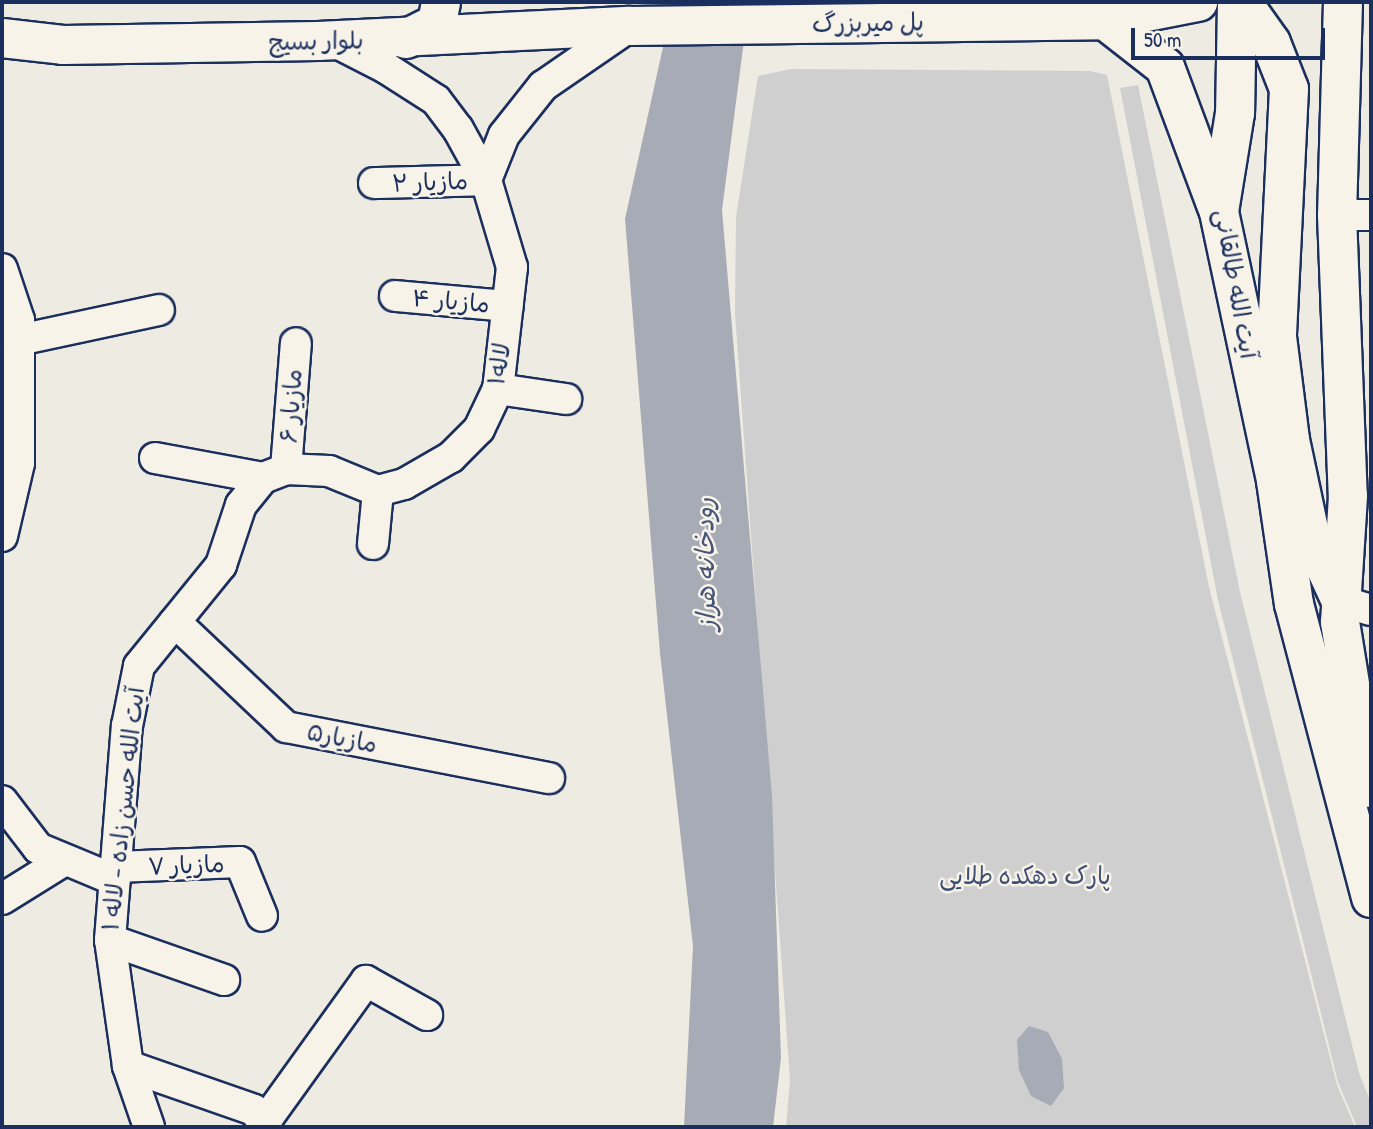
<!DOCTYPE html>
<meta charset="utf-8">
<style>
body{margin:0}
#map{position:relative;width:1373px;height:1129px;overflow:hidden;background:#eeebe2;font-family:"Patrick Hand","Playpen Sans Arabic",sans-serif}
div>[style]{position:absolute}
.green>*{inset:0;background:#cfcfcf}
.water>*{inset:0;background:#a6abb5}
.roads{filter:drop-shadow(2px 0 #1b2f5e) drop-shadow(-2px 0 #1b2f5e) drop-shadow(0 2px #1b2f5e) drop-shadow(0 -2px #1b2f5e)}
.street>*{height:30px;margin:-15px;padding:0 15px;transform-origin:15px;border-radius:15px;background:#f7f3e8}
.primary>*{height:38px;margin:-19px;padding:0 19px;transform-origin:19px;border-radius:19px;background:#f7f3e8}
span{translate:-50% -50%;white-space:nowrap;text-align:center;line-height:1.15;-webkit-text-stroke:5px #f7f3e8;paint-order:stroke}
.street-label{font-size:24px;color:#1b2f5e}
.park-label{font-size:24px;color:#3f4f75}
.water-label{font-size:26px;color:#455478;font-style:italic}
.frame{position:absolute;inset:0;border:4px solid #1b2f5e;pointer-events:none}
.scale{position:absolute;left:1131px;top:28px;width:194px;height:32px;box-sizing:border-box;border:4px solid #1b2f5e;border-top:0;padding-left:9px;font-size:21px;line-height:24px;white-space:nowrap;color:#1b2f5e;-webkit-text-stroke:5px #f7f3e8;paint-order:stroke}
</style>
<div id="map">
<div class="green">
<i style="clip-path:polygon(791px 69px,1090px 71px,1107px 75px,1209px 587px,1337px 1085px,1355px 1127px,786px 1127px,790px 1080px,735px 313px,736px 217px,758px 76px)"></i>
<i style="clip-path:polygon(1138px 85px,1240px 592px,1359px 1073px,1371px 1103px,1371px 1127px,1357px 1127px,1338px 1082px,1218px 600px,1120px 88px)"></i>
</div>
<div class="water">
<i style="clip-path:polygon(673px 2px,749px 2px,722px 210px,772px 796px,781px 1058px,773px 1127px,684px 1127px,693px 946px,660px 653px,625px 219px)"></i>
<i style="clip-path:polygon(1029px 1026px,1048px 1032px,1062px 1059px,1064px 1088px,1051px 1106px,1031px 1096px,1019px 1070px,1017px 1040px)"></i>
</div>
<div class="roads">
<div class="street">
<i style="left:331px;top:40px;width:62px;rotate:27deg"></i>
<i style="left:386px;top:68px;width:59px;rotate:32.6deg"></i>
<i style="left:436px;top:100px;width:36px;rotate:53deg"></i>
<i style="left:458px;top:129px;width:58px;rotate:61.2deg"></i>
<i style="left:486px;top:180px;width:91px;rotate:73.4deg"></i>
<i style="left:512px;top:267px;width:123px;rotate:96.5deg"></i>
<i style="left:498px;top:389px;width:44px;rotate:115.4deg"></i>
<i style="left:479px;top:429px;width:40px;rotate:135deg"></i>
<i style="left:451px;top:457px;width:54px;rotate:150.1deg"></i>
<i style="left:404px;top:484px;width:27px;rotate:165deg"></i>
<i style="left:486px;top:180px;width:48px;rotate:-68.2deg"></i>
<i style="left:504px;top:135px;width:63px;rotate:-51.5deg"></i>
<i style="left:543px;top:86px;width:106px;rotate:-34.6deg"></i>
<i style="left:374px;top:183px;width:112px;rotate:-1.5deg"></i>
<i style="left:1337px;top:215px;width:34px"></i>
<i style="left:2px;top:269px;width:54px;rotate:71.6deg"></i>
<i style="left:19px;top:320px;width:143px;rotate:90deg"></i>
<i style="left:19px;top:463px;width:75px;rotate:103.1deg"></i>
<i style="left:395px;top:296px;width:113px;rotate:5.1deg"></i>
<i style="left:19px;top:340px;width:143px;rotate:-12.1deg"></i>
<i style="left:498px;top:389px;width:69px;rotate:8.4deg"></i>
<i style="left:155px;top:458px;width:110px;rotate:10.5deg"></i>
<i style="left:286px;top:469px;width:126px;rotate:-85.5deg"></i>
<i style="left:373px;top:544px;width:53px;rotate:-84.6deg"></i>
<i style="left:1341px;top:601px;width:31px;rotate:17deg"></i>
<i style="left:175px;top:622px;width:153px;rotate:43.4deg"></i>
<i style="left:286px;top:727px;width:268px;rotate:11deg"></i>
<i style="left:2px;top:801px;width:59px;rotate:52.5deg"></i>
<i style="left:38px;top:848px;width:83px;rotate:22.6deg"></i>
<i style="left:116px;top:867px;width:124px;rotate:-2.3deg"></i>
<i style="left:240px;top:862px;width:58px;rotate:67.8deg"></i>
<i style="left:2px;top:899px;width:72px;rotate:-31.9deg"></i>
<i style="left:110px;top:940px;width:121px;rotate:19.3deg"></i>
<i style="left:128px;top:1066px;width:133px;rotate:19.2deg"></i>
<i style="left:254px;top:1110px;width:21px;rotate:53deg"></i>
<i style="left:264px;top:1123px;width:175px;rotate:-54.3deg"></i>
<i style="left:366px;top:981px;width:70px;rotate:29.1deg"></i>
<i style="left:149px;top:1127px;width:65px;rotate:-109deg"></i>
<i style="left:128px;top:1066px;width:127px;rotate:-98.1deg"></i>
<i style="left:110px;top:940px;width:215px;rotate:-85.5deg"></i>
<i style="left:127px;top:726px;width:61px;rotate:-78.7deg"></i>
<i style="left:139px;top:666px;width:130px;rotate:-50.9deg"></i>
<i style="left:221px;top:565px;width:63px;rotate:-71.6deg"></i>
<i style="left:241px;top:505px;width:35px;rotate:-51deg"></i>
<i style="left:263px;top:478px;width:25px;rotate:-21deg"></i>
<i style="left:286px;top:469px;width:43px;rotate:2.7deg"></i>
<i style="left:329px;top:471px;width:53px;rotate:22.2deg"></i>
</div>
<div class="primary">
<i style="left:1237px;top:2px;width:111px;rotate:91deg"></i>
<i style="left:1235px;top:113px;width:100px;rotate:99.2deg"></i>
<i style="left:1219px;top:212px;width:275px;rotate:78deg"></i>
<i style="left:1276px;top:481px;width:124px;rotate:81.7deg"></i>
<i style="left:1294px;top:604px;width:304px;rotate:75.3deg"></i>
<i style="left:1242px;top:2px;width:50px;rotate:54.7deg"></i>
<i style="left:1271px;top:43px;width:49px;rotate:68.6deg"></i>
<i style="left:1289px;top:89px;width:248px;rotate:92.8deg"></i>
<i style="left:1277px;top:337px;width:104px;rotate:82.8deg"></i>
<i style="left:1290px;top:440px;width:96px;rotate:78deg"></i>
<i style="left:1310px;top:534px;width:72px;rotate:65.2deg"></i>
<i style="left:1343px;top:2px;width:213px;rotate:91.6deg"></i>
<i style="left:1337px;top:215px;width:281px;rotate:87.8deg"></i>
<i style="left:1348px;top:496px;width:126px;rotate:93.6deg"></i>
<i style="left:1340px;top:622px;width:168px;rotate:80.8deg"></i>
<i style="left:1105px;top:20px;width:76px;rotate:38.1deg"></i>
<i style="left:1165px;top:67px;width:149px;rotate:69.6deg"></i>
<i style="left:2px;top:38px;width:61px;rotate:6.5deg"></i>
<i style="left:63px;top:45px;width:255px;rotate:-0.9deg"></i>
<i style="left:318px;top:41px;width:312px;rotate:-2.8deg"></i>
<i style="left:630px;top:26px;width:475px;rotate:-0.7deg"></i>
<i style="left:1105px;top:20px;width:95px;rotate:-11deg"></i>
<i style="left:406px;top:39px;width:35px;rotate:-27deg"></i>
<i style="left:437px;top:23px;width:21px;rotate:-79deg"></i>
</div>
</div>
<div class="street-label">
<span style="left:868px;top:23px;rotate:-1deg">پل میربزرگ</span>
<span style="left:316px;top:41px;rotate:-1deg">بلوار بسیج</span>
<span style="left:430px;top:182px;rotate:-2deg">مازیار ۲</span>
<span style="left:1236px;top:284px;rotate:80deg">آیت الله طالقانی</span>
<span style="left:451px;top:301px;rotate:5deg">مازیار ۴</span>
<span style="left:499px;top:364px;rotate:-81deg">لاله۱</span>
<span style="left:291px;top:406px;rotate:-86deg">مازیار ۶</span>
<span style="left:342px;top:738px;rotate:11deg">مازیار۵</span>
<span style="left:123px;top:809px;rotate:-84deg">آیت الله حسن زاده - لاله ۱</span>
<span style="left:186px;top:865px;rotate:-2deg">مازیار ۷</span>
</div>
<div class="park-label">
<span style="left:1025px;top:876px">پارک دهکده طلایی</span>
</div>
<div class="water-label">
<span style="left:705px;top:564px;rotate:-91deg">رودخانه هراز</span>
</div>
<div class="frame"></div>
<div class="scale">50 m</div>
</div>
